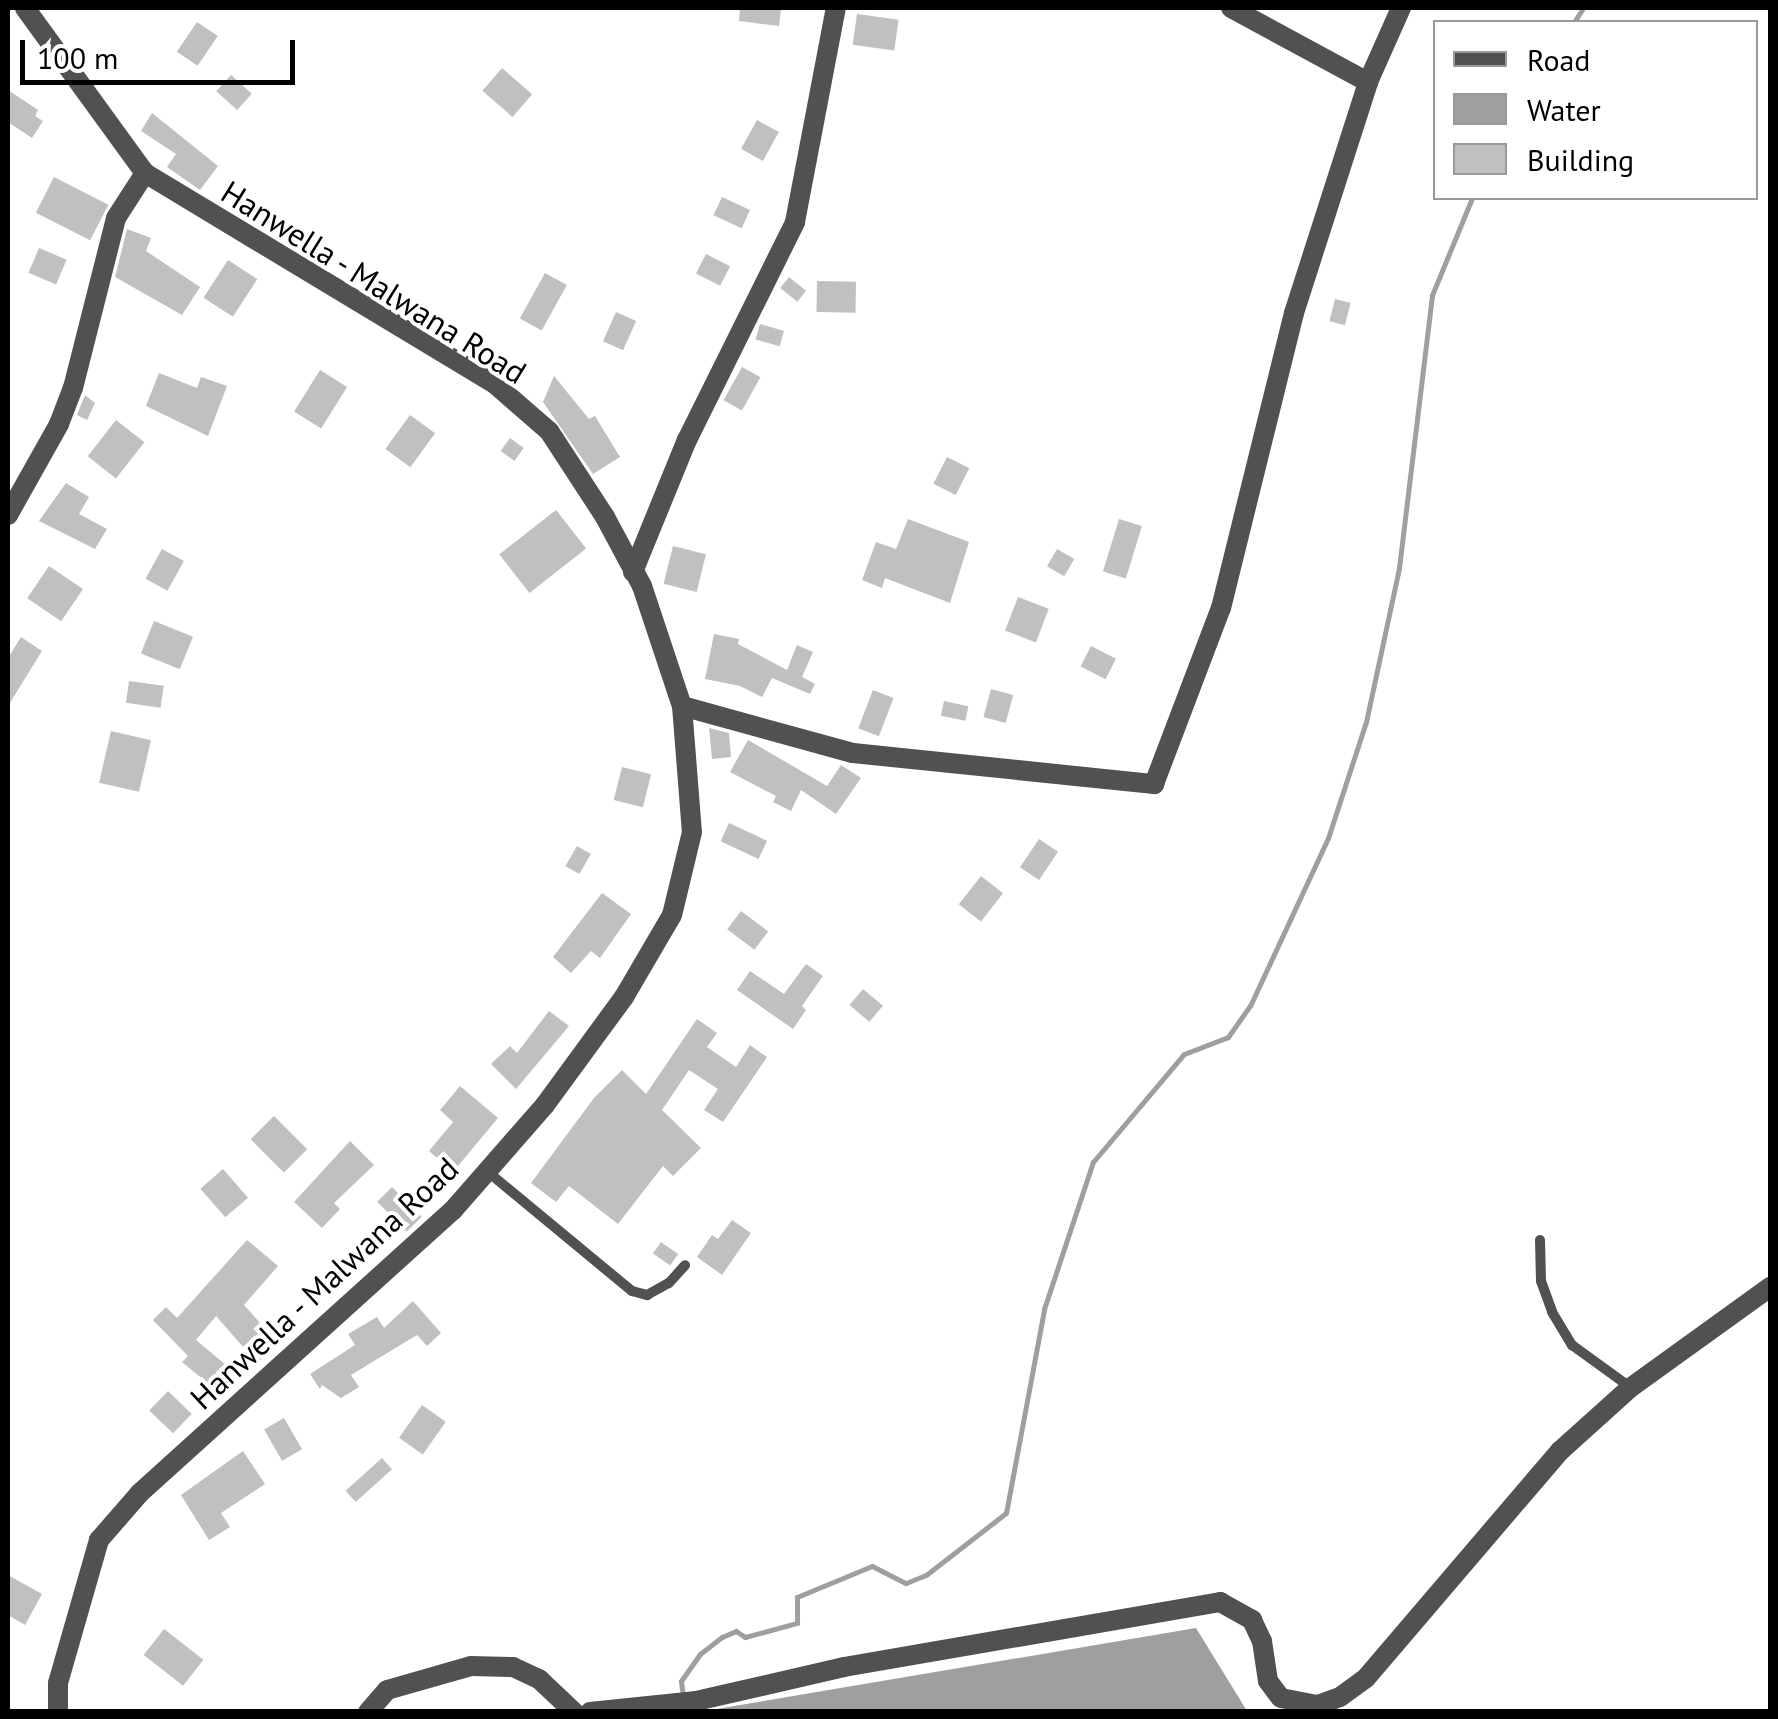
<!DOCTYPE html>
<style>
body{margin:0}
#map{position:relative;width:1778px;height:1719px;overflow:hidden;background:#fff;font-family:"PT Sans",sans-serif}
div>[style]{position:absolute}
.water>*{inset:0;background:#9f9f9f}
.stream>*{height:5px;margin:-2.5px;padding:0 2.5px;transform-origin:2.5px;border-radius:2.5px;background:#9f9f9f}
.building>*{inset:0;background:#c0c0c0;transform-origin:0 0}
.service>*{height:10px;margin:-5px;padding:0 5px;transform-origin:5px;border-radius:5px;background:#515151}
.minor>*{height:20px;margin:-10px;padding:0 10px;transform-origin:10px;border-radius:10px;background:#515151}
.tertiary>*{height:20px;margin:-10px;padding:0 10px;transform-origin:10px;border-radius:10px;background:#515151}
span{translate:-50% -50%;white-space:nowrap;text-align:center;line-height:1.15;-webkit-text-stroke:8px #fff;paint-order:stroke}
.street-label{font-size:32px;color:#000}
.frame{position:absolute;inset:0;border:10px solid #000;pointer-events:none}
.legend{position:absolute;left:1433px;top:20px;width:325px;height:180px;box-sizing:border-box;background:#fff;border:2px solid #999;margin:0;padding:12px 18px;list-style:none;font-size:30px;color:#000}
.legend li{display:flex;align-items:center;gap:20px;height:50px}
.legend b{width:50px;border:2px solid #999}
.scale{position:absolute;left:20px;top:40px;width:275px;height:45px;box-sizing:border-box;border:5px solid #000;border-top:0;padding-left:12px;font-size:30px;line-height:35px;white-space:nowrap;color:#000;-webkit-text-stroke:8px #fff;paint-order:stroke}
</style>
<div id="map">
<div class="water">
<i style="clip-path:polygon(1196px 1628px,1247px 1711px,705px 1711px)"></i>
</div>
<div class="stream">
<i style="left:1574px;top:22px;width:17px;rotate:-57deg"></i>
<i style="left:683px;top:1696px;width:15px;rotate:-98deg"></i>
<i style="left:681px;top:1681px;width:33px;rotate:-55deg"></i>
<i style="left:700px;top:1654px;width:28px;rotate:-38deg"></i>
<i style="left:722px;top:1637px;width:15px;rotate:-23deg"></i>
<i style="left:736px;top:1631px;width:11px;rotate:34deg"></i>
<i style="left:745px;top:1637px;width:54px;rotate:-15.1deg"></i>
<i style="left:797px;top:1623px;width:26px;rotate:-90deg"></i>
<i style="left:797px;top:1597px;width:81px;rotate:-22.5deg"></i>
<i style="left:872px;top:1566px;width:38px;rotate:27deg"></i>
<i style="left:906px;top:1583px;width:22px;rotate:-22deg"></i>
<i style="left:926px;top:1575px;width:101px;rotate:-37.8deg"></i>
<i style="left:1006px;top:1513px;width:208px;rotate:-79.4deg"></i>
<i style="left:1044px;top:1309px;width:155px;rotate:-71.6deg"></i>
<i style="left:1093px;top:1162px;width:141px;rotate:-49.9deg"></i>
<i style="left:1184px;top:1054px;width:47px;rotate:-21.1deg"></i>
<i style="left:1228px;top:1037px;width:38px;rotate:-55deg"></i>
<i style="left:1250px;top:1006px;width:185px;rotate:-65.1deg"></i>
<i style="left:1328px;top:838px;width:122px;rotate:-71.9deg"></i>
<i style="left:1366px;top:722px;width:157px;rotate:-77.9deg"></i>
<i style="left:1399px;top:568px;width:275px;rotate:-83.1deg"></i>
<i style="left:1432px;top:295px;width:105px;rotate:-67.6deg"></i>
</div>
<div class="building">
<i style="clip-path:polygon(740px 8px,781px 8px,779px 26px,739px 21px)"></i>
<i style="left:857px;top:14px;width:42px;height:31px;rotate:8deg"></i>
<i style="left:197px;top:22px;width:25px;height:36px;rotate:34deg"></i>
<i style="left:502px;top:68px;width:40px;height:30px;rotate:41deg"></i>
<i style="left:231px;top:75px;width:28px;height:22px;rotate:42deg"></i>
<i style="clip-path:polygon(8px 90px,38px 110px,35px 116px,43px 121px,32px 138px,8px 122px)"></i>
<i style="clip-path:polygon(152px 113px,218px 166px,200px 190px,167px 167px,176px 154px,141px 131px)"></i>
<i style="left:757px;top:120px;width:25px;height:33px;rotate:29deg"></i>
<i style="left:54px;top:177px;width:61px;height:40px;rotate:27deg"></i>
<i style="left:722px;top:197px;width:31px;height:20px;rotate:25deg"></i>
<i style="clip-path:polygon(127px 229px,151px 238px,146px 251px,200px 287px,182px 315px,115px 277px)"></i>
<i style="left:39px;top:248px;width:30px;height:27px;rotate:23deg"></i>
<i style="left:706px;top:254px;width:27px;height:22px;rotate:27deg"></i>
<i style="left:228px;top:260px;width:35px;height:45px;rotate:33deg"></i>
<i style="left:545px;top:273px;width:25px;height:52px;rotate:29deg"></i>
<i style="left:789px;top:277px;width:22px;height:14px;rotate:39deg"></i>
<i style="left:817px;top:281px;width:39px;height:31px;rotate:1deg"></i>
<i style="left:1335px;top:299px;width:16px;height:23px;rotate:14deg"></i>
<i style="left:616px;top:312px;width:22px;height:32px;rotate:24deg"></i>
<i style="left:760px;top:324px;width:25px;height:16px;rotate:16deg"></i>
<i style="left:742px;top:367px;width:21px;height:38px;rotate:29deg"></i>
<i style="left:320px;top:370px;width:32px;height:49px;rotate:32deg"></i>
<i style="clip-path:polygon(159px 373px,197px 388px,201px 377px,227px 386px,208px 436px,146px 406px)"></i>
<i style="clip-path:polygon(554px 376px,589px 419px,595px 416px,620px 457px,593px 474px,543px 402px)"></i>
<i style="clip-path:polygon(85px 395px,95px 403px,87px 420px,77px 415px)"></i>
<i style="left:410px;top:415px;width:31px;height:42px;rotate:36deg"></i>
<i style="left:116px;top:420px;width:36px;height:46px;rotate:38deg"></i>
<i style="left:510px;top:438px;width:17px;height:16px;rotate:36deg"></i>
<i style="left:947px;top:457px;width:25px;height:30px;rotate:27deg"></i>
<i style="clip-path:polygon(66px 483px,89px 497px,79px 514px,107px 529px,95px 549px,39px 521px)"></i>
<i style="left:556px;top:510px;width:49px;height:72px;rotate:52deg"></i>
<i style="clip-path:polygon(908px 519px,969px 542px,950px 603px,885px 578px,882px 588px,862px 580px,876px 542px,896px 549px)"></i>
<i style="left:1119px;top:519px;width:24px;height:55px;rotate:17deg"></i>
<i style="left:673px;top:546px;width:34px;height:39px;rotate:14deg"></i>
<i style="left:162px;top:549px;width:25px;height:34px;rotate:29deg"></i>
<i style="left:1057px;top:549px;width:20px;height:20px;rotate:30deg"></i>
<i style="left:49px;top:566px;width:41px;height:39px;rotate:34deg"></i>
<i style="left:1018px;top:597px;width:33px;height:36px;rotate:21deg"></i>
<i style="left:154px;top:621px;width:42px;height:35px;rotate:22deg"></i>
<i style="clip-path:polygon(714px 634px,739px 639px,738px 644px,787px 670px,797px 645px,813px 652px,802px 677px,815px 684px,810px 694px,772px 678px,762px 697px,740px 686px,705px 679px)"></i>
<i style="clip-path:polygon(21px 637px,42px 651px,8px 706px,8px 658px)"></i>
<i style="left:1091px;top:646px;width:28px;height:23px;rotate:27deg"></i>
<i style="left:129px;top:681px;width:35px;height:22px;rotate:8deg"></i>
<i style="left:991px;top:689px;width:23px;height:29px;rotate:15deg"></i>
<i style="left:873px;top:690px;width:22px;height:41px;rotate:21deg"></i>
<i style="left:944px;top:701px;width:25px;height:15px;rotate:12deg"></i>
<i style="clip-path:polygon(709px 728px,729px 733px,731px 757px,712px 759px)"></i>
<i style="left:111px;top:731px;width:41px;height:53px;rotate:13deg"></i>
<i style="clip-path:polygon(748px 740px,827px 786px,841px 765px,861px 778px,836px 814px,801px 790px,791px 811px,773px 802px,776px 796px,730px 772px)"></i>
<i style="left:622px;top:767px;width:30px;height:34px;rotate:14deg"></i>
<i style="left:729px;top:823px;width:42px;height:20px;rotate:25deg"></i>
<i style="left:1039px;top:839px;width:23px;height:34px;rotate:34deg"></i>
<i style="left:577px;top:846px;width:16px;height:23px;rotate:30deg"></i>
<i style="left:981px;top:876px;width:28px;height:36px;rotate:38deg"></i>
<i style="clip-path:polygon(602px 893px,631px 914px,600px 958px,591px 951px,571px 973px,553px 957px)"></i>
<i style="left:741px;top:911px;width:34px;height:23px;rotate:37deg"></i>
<i style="clip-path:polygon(806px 964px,823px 976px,802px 1006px,806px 1010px,793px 1029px,737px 990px,750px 971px,784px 994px)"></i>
<i style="left:863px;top:989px;width:26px;height:21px;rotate:40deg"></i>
<i style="clip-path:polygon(549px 1011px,569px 1026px,516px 1089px,491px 1064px,510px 1046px,517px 1053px)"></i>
<i style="clip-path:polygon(697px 1019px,717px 1033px,707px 1047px,736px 1067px,750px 1045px,767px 1057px,723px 1122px,704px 1110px,718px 1089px,689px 1070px,662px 1110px,701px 1148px,673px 1176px,663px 1166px,618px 1224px,569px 1186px,556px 1202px,531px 1183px,594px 1098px,622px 1070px,646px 1094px)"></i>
<i style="clip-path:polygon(460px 1086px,498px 1118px,453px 1172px,429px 1151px,453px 1122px,440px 1110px)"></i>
<i style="left:274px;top:1116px;width:47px;height:33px;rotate:45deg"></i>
<i style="clip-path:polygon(350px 1141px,374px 1165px,334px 1203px,340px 1209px,322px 1228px,294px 1202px)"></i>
<i style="left:223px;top:1169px;width:38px;height:30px;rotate:49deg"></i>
<i style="left:392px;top:1187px;width:42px;height:21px;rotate:45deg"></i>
<i style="clip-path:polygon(732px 1220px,751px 1233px,722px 1275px,697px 1257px,712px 1235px,718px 1239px)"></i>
<i style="clip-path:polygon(247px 1240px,278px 1266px,244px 1305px,279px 1344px,257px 1363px,216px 1316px,196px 1340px,226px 1365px,210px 1385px,182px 1362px,188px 1356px,153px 1320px,166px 1307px,177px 1318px)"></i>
<i style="left:661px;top:1242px;width:21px;height:14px;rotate:35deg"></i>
<i style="clip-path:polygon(413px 1301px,441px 1333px,427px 1346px,417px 1335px,351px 1375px,359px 1387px,341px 1398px,322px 1385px,320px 1389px,310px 1374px,355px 1345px,348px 1334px,377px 1317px,384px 1328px)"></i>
<i style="left:168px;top:1391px;width:33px;height:27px;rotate:44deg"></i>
<i style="left:422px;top:1405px;width:29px;height:40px;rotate:35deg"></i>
<i style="left:284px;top:1418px;width:36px;height:23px;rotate:60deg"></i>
<i style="clip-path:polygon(243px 1451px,265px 1484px,221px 1513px,230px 1527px,209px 1540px,181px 1495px)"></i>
<i style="left:382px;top:1458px;width:15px;height:49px;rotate:48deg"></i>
<i style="clip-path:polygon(8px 1575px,42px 1594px,25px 1625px,8px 1615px)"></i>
<i style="left:164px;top:1629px;width:50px;height:33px;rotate:38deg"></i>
</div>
<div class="service">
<i style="left:488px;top:1172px;width:187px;rotate:39.6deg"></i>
<i style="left:632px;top:1291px;width:16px;rotate:15deg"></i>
<i style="left:647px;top:1295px;width:25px;rotate:-29deg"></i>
<i style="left:669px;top:1283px;width:24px;rotate:-48deg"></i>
<i style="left:1540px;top:1240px;width:41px;rotate:88.6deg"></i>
<i style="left:1541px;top:1281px;width:33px;rotate:70deg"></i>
<i style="left:1552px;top:1312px;width:39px;rotate:59deg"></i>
<i style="left:1572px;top:1345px;width:72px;rotate:35.9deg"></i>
</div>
<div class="minor">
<i style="left:1231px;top:8px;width:156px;rotate:28.4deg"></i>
<i style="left:8px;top:515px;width:104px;rotate:-60.7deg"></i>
<i style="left:59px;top:424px;width:39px;rotate:-69deg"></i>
<i style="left:73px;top:388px;width:175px;rotate:-75.8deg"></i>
<i style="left:116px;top:218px;width:54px;rotate:-57.2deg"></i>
<i style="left:633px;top:572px;width:143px;rotate:-67.8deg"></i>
<i style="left:687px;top:440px;width:243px;rotate:-63.6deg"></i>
<i style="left:795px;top:222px;width:218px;rotate:-79.2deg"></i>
<i style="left:682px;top:706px;width:177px;rotate:15.4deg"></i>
<i style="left:853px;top:753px;width:303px;rotate:5.9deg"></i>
<i style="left:1154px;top:784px;width:188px;rotate:-69.2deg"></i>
<i style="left:1221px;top:608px;width:304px;rotate:-76.1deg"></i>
<i style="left:1294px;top:313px;width:243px;rotate:-72.2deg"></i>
<i style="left:1368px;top:82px;width:81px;rotate:-66deg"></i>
<i style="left:368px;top:1712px;width:29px;rotate:-49deg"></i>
<i style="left:387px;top:1690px;width:87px;rotate:-15.9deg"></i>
<i style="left:471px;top:1666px;width:42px;rotate:1.4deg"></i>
<i style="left:513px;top:1667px;width:29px;rotate:25deg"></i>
<i style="left:539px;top:1679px;width:48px;rotate:43.3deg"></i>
<i style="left:590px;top:1712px;width:107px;rotate:-5.9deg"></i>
<i style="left:696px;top:1701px;width:152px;rotate:-12.9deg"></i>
<i style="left:844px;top:1667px;width:382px;rotate:-9.8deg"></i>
<i style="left:1220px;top:1602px;width:37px;rotate:29deg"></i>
<i style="left:1252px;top:1620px;width:23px;rotate:65deg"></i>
<i style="left:1262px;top:1641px;width:40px;rotate:81.5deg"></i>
<i style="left:1268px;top:1681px;width:21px;rotate:53deg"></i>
<i style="left:1281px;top:1698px;width:38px;rotate:11deg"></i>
<i style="left:1318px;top:1705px;width:23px;rotate:-20deg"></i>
<i style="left:1340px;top:1697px;width:32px;rotate:-36deg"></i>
<i style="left:1366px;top:1678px;width:299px;rotate:-49.5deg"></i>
<i style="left:1560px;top:1451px;width:94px;rotate:-42deg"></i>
<i style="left:1630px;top:1388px;width:173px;rotate:-35.8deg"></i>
</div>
<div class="tertiary">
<i style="left:25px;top:8px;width:204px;rotate:54deg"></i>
<i style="left:145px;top:173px;width:410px;rotate:31.1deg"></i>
<i style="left:496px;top:385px;width:70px;rotate:41deg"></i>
<i style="left:549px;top:431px;width:103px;rotate:56.9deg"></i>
<i style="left:605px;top:517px;width:78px;rotate:61.8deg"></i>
<i style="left:642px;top:586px;width:126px;rotate:71.6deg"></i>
<i style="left:682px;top:706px;width:126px;rotate:85.5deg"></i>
<i style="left:692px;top:832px;width:85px;rotate:103.5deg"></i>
<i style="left:672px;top:915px;width:95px;rotate:120.3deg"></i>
<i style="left:624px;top:997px;width:134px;rotate:126.2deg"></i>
<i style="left:545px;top:1105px;width:140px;rotate:131.2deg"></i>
<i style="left:453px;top:1210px;width:423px;rotate:137.9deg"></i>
<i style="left:139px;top:1494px;width:61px;rotate:131deg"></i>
<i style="left:99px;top:1540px;width:149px;rotate:106deg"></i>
<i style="left:58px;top:1683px;width:29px;rotate:90deg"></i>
</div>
<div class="street-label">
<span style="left:374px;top:282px;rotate:32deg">Hanwella - Malwana Road</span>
<span style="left:324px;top:1283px;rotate:-43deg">Hanwella - Malwana Road</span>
</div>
<div class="frame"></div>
<ul class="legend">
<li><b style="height:12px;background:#515151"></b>Road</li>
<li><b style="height:28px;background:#9f9f9f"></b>Water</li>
<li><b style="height:28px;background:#c0c0c0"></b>Building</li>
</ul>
<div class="scale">100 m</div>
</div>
